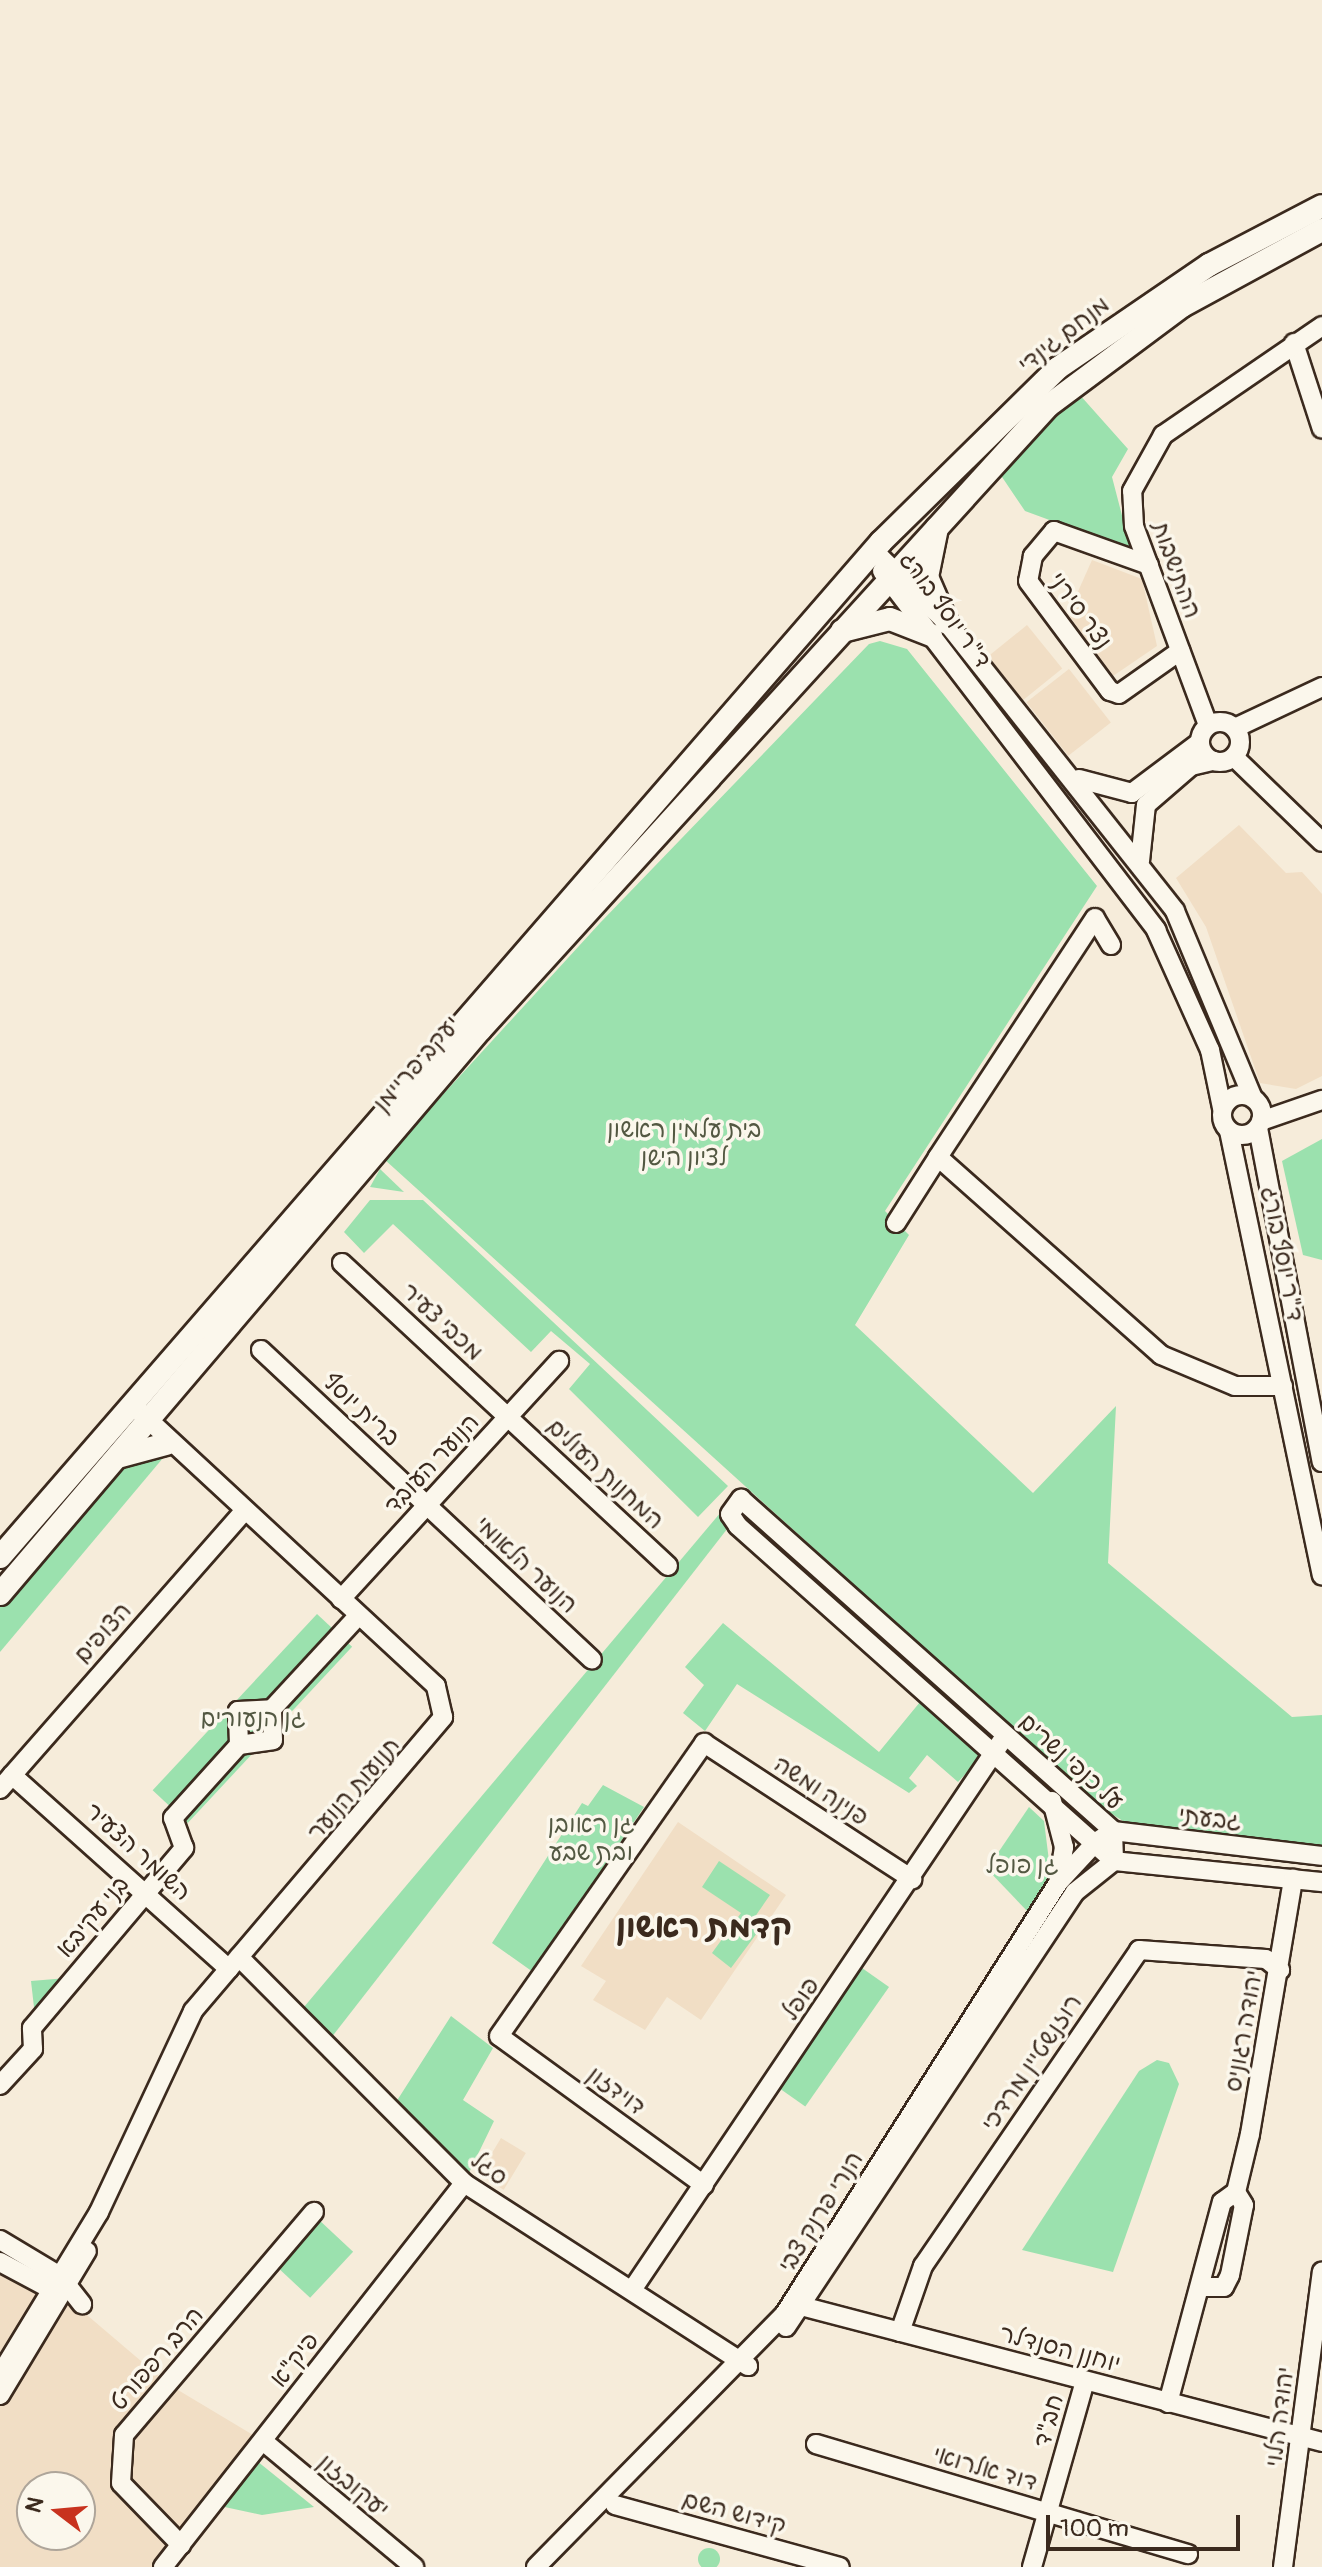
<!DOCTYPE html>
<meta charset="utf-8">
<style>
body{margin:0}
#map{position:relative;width:1322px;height:2567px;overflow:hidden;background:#f6ecda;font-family:Pangolin,"Playpen Sans Hebrew",sans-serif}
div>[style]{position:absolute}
.built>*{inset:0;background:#f1dec5;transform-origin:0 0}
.green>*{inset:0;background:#9be1ae;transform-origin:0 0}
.round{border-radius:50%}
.roads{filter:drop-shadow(2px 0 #3b2a1e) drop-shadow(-2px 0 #3b2a1e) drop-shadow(0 2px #3b2a1e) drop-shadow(0 -2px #3b2a1e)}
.minor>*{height:18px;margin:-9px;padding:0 9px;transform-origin:9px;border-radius:9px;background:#fbf7ec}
.minor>.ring{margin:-9px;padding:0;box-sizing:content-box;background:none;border:18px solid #fbf7ec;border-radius:50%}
.major>*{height:22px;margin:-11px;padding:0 11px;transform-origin:11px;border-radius:11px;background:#fbf7ec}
span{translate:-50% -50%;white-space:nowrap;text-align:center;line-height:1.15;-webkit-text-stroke:7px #fbf7ec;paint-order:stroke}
.street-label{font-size:24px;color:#3b2a1e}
.park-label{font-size:24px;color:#535842}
.district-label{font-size:32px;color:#3b2a1e;font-weight:700}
.north{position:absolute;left:16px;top:2471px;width:80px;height:80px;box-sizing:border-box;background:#fbf7ec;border:2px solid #aea59a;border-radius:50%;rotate:286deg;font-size:22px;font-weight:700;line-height:32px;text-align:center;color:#3b2a1e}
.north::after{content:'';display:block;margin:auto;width:28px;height:36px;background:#c8321e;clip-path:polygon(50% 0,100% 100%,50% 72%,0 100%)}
.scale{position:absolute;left:1046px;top:2515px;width:194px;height:36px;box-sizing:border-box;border:4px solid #3b2a1e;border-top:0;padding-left:10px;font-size:24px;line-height:28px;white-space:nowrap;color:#3b2a1e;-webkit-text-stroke:6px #fbf7ec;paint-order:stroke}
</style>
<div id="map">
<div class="built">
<i style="clip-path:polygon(1092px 560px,1142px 579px,1157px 646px,1113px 676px,1068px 614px)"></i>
<i style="left:1027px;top:625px;width:56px;height:51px;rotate:51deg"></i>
<i style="left:1069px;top:669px;width:68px;height:54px;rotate:52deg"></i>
<i style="clip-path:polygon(1239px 825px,1286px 873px,1302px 872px,1322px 894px,1322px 1076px,1296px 1089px,1260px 1083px,1206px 927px,1176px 878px)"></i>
<i style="clip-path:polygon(678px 1822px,786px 1895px,701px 2020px,667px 1997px,645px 2030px,593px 2000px,606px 1981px,581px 1966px)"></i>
<i style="left:501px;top:2138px;width:29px;height:43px;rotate:31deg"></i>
<i style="clip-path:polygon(evenodd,0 2251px,54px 2287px,168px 2384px,263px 2441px,160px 2567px,0 2567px,0 2251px,32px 2487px,80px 2487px,80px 2535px,32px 2535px,32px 2487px)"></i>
</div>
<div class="green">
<i style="clip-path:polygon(1079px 394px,1128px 449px,1112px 477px,1131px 550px,1025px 511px,1000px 474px)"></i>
<i style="clip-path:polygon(880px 641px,907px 649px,1097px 886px,885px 1211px,909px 1235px,855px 1325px,1033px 1493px,1116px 1406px,1108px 1563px,1292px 1717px,1322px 1715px,1322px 1847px,1123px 1821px,1096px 1804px,384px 1159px,600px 923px,869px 644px)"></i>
<i style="clip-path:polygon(1322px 1139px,1322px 1260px,1303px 1255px,1282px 1161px)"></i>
<i style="clip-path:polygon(380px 1169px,404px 1192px,370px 1187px)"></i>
<i style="clip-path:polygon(370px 1200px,423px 1200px,728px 1486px,698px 1517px,569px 1389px,590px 1364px,551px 1331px,531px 1352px,393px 1224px,364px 1253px,344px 1232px)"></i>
<i style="clip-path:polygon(140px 1453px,163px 1458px,0 1652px,0 1594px,104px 1471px)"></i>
<i style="clip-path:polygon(721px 1512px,731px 1524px,331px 2038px,304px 2007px)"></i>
<i style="left:317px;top:1614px;width:48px;height:241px;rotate:43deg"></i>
<i style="clip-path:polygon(723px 1623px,879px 1752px,920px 1702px,981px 1757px,958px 1782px,927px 1755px,909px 1778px,917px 1786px,909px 1793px,737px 1684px,705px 1731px,683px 1713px,704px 1685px,685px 1667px)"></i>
<i style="clip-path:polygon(603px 1785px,644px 1807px,533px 1972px,492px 1943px,582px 1803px,588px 1806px)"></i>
<i style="clip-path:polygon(1029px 1807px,1044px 1821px,1049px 1861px,1049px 1879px,1029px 1913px,987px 1869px)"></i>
<i style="clip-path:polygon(719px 1861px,770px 1895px,752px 1921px,760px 1929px,731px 1968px,712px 1953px,741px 1913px,702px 1887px)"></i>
<i style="left:862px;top:1968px;width:33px;height:146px;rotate:35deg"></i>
<i style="clip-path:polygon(67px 1978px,35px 2016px,31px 1981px)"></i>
<i style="clip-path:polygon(451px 2016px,493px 2048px,463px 2100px,494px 2121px,464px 2183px,391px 2110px)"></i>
<i style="clip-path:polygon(1157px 2060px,1169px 2063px,1179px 2084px,1113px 2272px,1022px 2250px,1139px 2071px)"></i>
<i style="left:318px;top:2219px;width:48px;height:63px;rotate:43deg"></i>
<i style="clip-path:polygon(257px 2461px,314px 2507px,262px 2515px,220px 2506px)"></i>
<i class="round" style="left:698px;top:2548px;width:22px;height:22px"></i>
</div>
<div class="roads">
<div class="minor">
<i style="left:1294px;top:343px;width:90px;rotate:72deg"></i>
<i style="left:873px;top:550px;width:104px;rotate:44.6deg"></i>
<i style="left:947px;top:623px;width:367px;rotate:51.6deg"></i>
<i style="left:1175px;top:911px;width:203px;rotate:67.4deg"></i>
<i style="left:1149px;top:565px;width:101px;rotate:-160.3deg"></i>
<i style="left:1054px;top:531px;width:33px;rotate:130deg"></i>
<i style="left:1033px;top:556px;width:25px;rotate:101deg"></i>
<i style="left:1028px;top:581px;width:137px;rotate:53.3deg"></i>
<i style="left:1110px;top:691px;width:9px;rotate:18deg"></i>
<i style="left:1119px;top:694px;width:75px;rotate:-35.2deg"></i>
<i style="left:882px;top:571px;width:452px;rotate:52.6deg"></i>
<i style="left:1156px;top:930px;width:132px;rotate:65.8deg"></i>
<i style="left:1210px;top:1050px;width:59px;rotate:78.3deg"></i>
<i class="ring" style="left:1200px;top:722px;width:22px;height:22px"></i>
<i style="left:1208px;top:725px;width:212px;rotate:-110.4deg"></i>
<i style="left:1134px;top:526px;width:35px;rotate:-93deg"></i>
<i style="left:1132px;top:491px;width:64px;rotate:-61deg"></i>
<i style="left:1163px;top:435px;width:193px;rotate:-34.4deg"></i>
<i style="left:1235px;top:728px;width:96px;rotate:-25.2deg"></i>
<i style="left:1234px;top:757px;width:122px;rotate:44deg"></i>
<i style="left:1079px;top:779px;width:55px;rotate:14.8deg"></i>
<i style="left:1132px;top:793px;width:85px;rotate:-36.9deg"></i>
<i style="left:1140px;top:861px;width:56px;rotate:-83.9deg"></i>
<i style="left:1146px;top:805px;width:60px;rotate:-40.9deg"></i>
<i style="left:1191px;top:766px;width:23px;rotate:-13deg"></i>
<i style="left:1111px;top:945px;width:31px;rotate:-121deg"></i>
<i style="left:1095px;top:918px;width:286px;rotate:123.3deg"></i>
<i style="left:938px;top:1157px;width:298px;rotate:41.6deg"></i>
<i style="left:1161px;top:1355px;width:80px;rotate:22.7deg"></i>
<i style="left:1235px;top:1386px;width:48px"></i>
<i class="ring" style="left:1222px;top:1095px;width:22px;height:22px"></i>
<i style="left:1261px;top:1121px;width:65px;rotate:-19deg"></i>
<i style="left:1258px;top:1128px;width:340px;rotate:79.2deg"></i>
<i style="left:1229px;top:1131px;width:454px;rotate:78.2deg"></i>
<i style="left:896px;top:1223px;width:78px;rotate:-57.5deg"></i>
<i style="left:342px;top:1263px;width:445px;rotate:42.9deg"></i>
<i style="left:261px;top:1350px;width:453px;rotate:43.1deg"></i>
<i style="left:741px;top:1499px;width:499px;rotate:41.7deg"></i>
<i style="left:1113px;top:1831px;width:30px;rotate:88deg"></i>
<i style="left:1114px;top:1861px;width:504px;rotate:-138.3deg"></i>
<i style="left:738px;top:1526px;width:14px;rotate:-124deg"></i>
<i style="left:730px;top:1514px;width:19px;rotate:-54deg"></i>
<i style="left:341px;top:1599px;width:323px;rotate:-47.5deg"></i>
<i style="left:239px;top:1745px;width:34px;rotate:-92deg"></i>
<i style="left:238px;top:1711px;width:34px;rotate:-3deg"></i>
<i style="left:12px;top:1775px;width:291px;rotate:41.8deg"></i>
<i style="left:0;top:1789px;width:370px;rotate:-48.7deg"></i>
<i style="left:1052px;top:1801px;width:48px;rotate:75.4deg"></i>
<i style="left:1064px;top:1847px;width:36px;rotate:99deg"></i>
<i style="left:1114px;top:1861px;width:209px;rotate:5.8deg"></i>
<i style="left:239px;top:1957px;width:319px;rotate:45.1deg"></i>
<i style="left:464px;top:2183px;width:338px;rotate:32.8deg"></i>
<i style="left:0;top:2085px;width:49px;rotate:-47.5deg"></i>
<i style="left:33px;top:2049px;width:21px;rotate:-93deg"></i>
<i style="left:32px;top:2028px;width:236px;rotate:-49.8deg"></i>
<i style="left:184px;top:1848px;width:32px;rotate:-110deg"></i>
<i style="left:173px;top:1818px;width:98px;rotate:-47.9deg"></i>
<i style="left:239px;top:1745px;width:34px;rotate:-8deg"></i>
<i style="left:273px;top:1740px;width:31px;rotate:-92deg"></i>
<i style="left:272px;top:1709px;width:127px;rotate:-47.2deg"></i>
<i style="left:704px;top:2185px;width:253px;rotate:-144deg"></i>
<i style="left:499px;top:2036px;width:358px;rotate:-55deg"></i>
<i style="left:704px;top:1743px;width:249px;rotate:33.2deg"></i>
<i style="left:0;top:2240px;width:70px;rotate:31deg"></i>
<i style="left:60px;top:2276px;width:36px;rotate:52deg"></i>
<i style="left:0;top:2262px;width:68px;rotate:28.1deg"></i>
<i style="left:634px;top:2287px;width:657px;rotate:-56.04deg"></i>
<i style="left:1201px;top:2287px;width:23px"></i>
<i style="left:1224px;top:2287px;width:13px;rotate:-63deg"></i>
<i style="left:1230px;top:2275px;width:71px;rotate:-78.7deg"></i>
<i style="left:1244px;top:2205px;width:15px;rotate:-122deg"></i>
<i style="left:805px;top:2307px;width:534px;rotate:14.63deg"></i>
<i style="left:786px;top:2327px;width:522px;rotate:-56.4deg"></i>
<i style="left:1075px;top:1892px;width:50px;rotate:-38.5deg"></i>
<i style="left:900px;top:2332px;width:70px;rotate:-70.8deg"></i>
<i style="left:923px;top:2266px;width:383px;rotate:-55.6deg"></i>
<i style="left:1139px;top:1950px;width:127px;rotate:4.1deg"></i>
<i style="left:1266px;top:1959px;width:18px;rotate:38deg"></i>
<i style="left:0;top:2375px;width:191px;rotate:-58.7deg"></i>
<i style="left:99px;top:2212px;width:222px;rotate:-64.9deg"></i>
<i style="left:193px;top:2011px;width:386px;rotate:-49.6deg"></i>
<i style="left:443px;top:1717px;width:32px;rotate:-103deg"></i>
<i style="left:436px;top:1686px;width:405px;rotate:-137.2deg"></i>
<i style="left:0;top:2395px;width:168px;rotate:-58.9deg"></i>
<i style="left:1168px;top:2403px;width:208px;rotate:-75deg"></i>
<i style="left:1222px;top:2202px;width:17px;rotate:-36deg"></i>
<i style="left:1236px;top:2192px;width:60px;rotate:-76.4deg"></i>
<i style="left:1250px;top:2134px;width:259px;rotate:-80.4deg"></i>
<i style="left:263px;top:2441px;width:197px;rotate:39.8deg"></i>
<i style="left:816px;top:2444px;width:388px;rotate:16.5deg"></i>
<i style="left:615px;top:2505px;width:233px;rotate:15.4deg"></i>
<i style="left:181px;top:2545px;width:86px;rotate:-134.1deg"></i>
<i style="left:121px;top:2483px;width:48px;rotate:-86.4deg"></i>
<i style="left:124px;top:2435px;width:293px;rotate:-49.6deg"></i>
<i style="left:163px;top:2567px;width:488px;rotate:-51.9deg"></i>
<i style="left:536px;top:2567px;width:354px;rotate:-45.5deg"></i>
<i style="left:784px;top:2315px;width:512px;rotate:-57.61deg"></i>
<i style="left:1058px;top:1883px;width:56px;rotate:-47.2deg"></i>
<i style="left:1096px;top:1842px;width:20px;rotate:-33deg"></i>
<i style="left:1113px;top:1831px;width:210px;rotate:6.8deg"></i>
<i style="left:1032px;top:2567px;width:193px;rotate:-74.1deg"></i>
<i style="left:1283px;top:2567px;width:298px;rotate:-82.5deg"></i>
</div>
<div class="major">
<i style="left:937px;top:528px;width:50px;rotate:101.5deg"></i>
<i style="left:927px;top:577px;width:50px;rotate:66.5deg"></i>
<i style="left:842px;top:631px;width:49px;rotate:-14deg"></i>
<i style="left:890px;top:619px;width:44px;rotate:21.3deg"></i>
<i style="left:118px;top:1457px;width:50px;rotate:-15.2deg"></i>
<i style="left:0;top:1557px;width:1344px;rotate:-49.04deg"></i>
<i style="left:881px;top:542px;width:248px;rotate:-44.5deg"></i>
<i style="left:1058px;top:368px;width:183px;rotate:-34.3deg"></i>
<i style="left:1209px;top:265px;width:127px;rotate:-27.6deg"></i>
<i style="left:0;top:1594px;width:741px;rotate:-49.6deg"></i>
<i style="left:480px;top:1030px;width:844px;rotate:-47.69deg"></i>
<i style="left:1048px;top:406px;width:167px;rotate:-36.7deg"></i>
<i style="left:1182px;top:306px;width:159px;rotate:-28.5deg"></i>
</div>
</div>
<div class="street-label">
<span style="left:1064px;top:335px;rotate:-38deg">מנחם גינדי</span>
<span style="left:1176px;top:570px;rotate:70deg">ההתישבות</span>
<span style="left:945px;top:610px;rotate:54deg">ד"ר יוסף בורג</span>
<span style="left:1080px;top:611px;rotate:54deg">נצר סירני</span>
<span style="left:417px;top:1064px;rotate:-49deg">יעקב פריימן</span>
<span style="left:1282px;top:1254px;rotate:79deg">ד"ר יוסף בורג</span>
<span style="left:442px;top:1322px;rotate:43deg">מכבי צעיר</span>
<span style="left:361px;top:1410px;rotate:43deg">ברית יוסף</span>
<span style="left:432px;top:1464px;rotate:-47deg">הנוער העובד</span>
<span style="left:605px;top:1474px;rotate:43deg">המחנות העולים</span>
<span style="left:526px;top:1565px;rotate:43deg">הנוער הלאומי</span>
<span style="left:103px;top:1633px;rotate:-48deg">הצופים</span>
<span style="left:1071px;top:1762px;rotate:42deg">על כנפי נשרים</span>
<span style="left:354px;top:1789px;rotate:-49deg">תנועות הנוער</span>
<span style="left:821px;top:1791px;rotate:33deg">פנינה ומשה</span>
<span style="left:1210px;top:1819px;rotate:7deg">גבעתי</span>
<span style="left:138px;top:1852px;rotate:42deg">השומר הצעיר</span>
<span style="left:93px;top:1917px;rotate:-50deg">בני עקיבא</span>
<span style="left:801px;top:1999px;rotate:-56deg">פופל</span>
<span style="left:1244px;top:2031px;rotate:-80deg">יהודה רגוניס</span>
<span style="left:1032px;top:2063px;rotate:-56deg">רוזנשטיין מרדכי</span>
<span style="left:616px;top:2091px;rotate:36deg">דוידזון</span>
<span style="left:489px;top:2169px;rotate:38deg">סגל</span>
<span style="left:821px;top:2212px;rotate:-58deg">הנרי פרנק צבי</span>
<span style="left:1060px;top:2349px;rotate:15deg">יוחנן הסנדלר</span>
<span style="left:157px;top:2359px;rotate:-49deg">הרב רפפורט</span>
<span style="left:295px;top:2360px;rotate:-52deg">פיק"א</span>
<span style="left:1280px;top:2417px;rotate:-83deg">יהודה הלוי</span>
<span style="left:1049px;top:2421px;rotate:-74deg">חב"ד</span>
<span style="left:985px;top:2469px;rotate:16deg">דוד אלרואי</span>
<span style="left:353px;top:2486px;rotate:40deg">יעקובזון</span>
<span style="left:734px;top:2513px;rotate:15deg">קידוש השם</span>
</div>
<div class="park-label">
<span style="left:684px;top:1144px">בית עלמין ראשון<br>לציון הישן</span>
<span style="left:253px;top:1719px">גן הנעורים</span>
<span style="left:591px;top:1839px">גן ראובן<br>ובת שבע</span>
<span style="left:1022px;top:1866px">גן פופל</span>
</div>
<div class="district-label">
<span style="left:704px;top:1927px">קדמת ראשון</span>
</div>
<div class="north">N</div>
<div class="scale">100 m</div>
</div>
